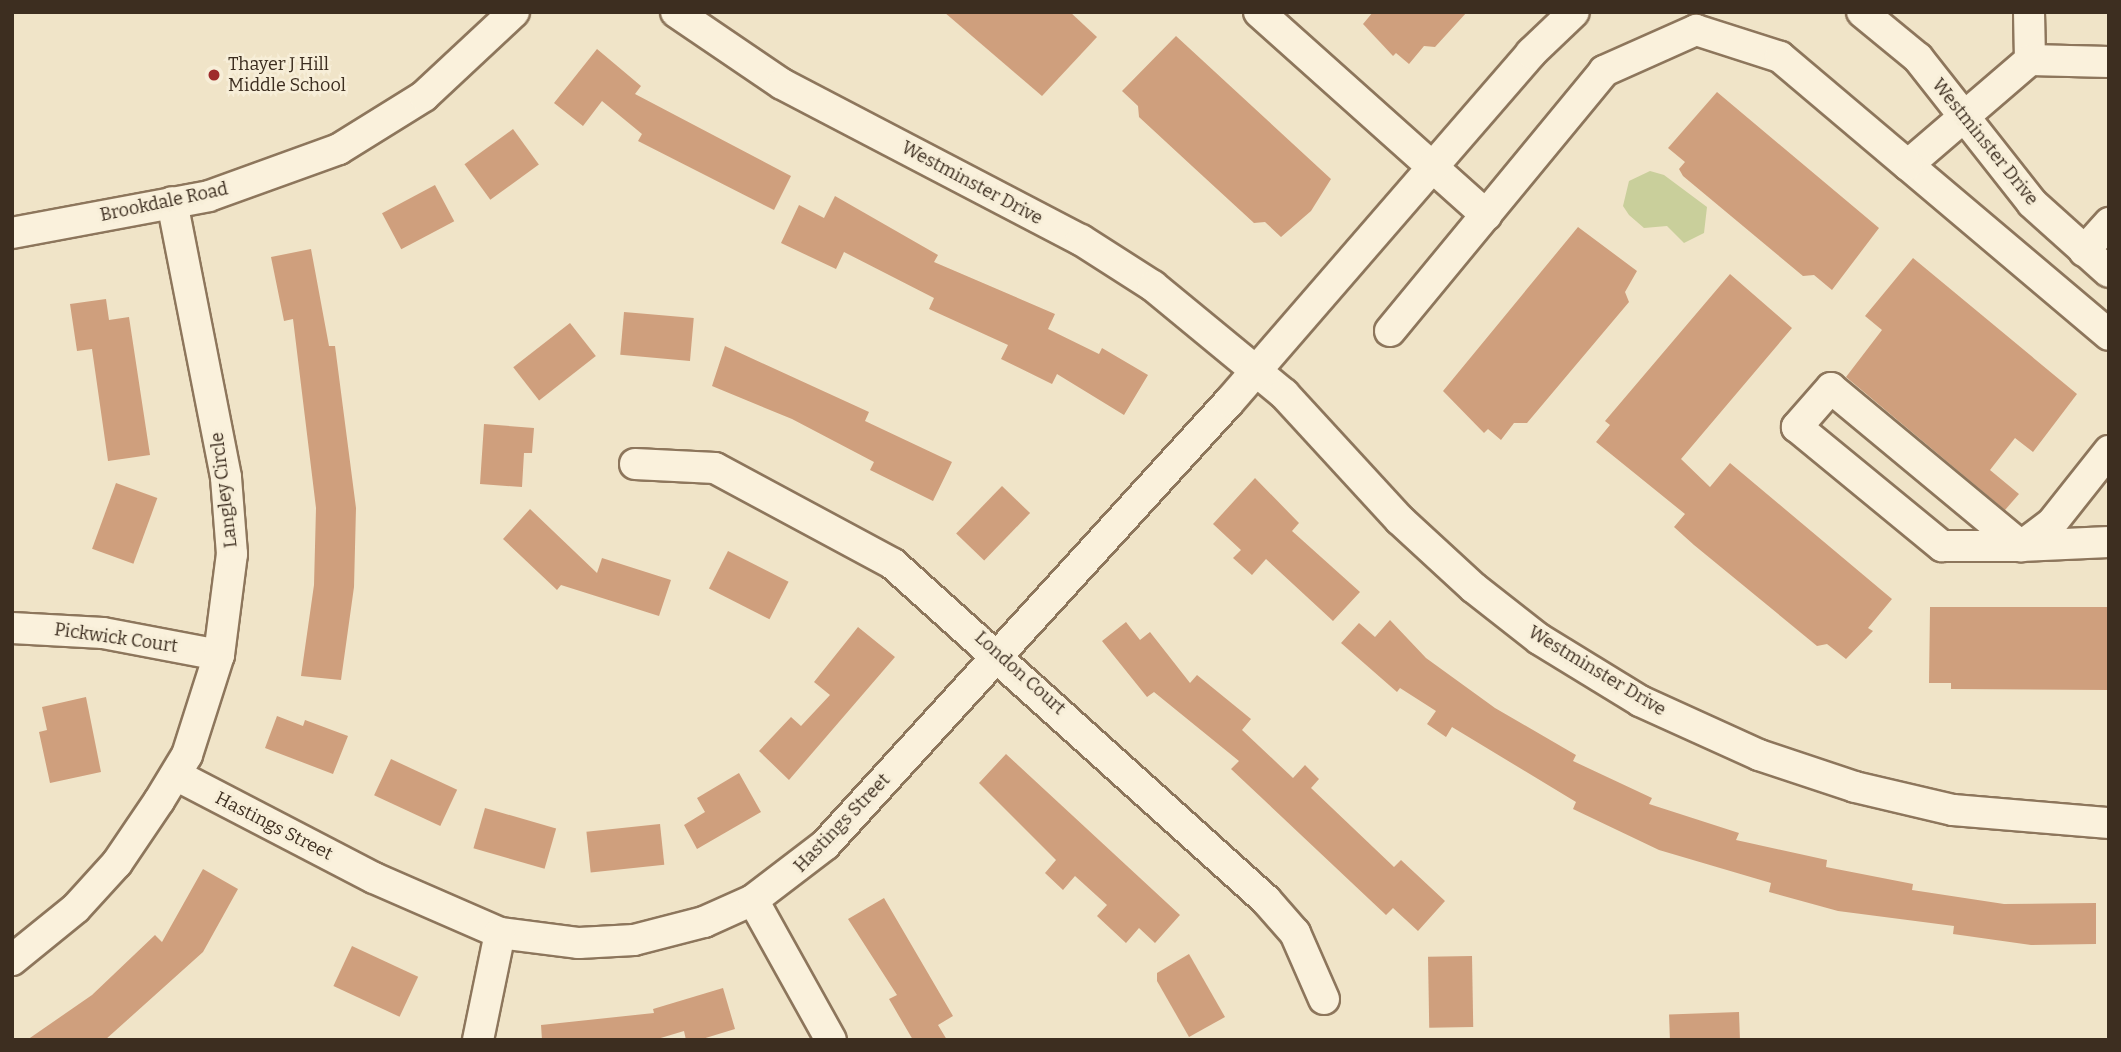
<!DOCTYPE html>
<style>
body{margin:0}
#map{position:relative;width:2121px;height:1052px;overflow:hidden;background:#f0e4c8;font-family:Bitter,serif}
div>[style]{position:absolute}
.green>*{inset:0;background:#c9cf9b}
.building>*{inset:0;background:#cf9f7d;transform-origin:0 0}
.roads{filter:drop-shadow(2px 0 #8d765c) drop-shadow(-2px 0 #8d765c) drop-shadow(0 2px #8d765c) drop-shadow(0 -2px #8d765c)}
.minor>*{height:30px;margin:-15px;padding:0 15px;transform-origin:15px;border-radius:15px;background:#faf1dc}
.dots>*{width:19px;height:19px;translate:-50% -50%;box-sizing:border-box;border:4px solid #f7eed8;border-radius:50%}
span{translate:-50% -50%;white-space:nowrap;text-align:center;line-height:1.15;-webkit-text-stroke:5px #f7eed8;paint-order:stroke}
.poi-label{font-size:18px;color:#3d2e20}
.left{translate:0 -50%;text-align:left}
.street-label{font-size:18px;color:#3d2e20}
.frame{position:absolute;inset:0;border:14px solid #3d2e20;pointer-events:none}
</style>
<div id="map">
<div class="green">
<i style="clip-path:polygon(1650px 171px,1664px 175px,1707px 207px,1704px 233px,1684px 243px,1667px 226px,1644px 228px,1629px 215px,1623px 206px,1629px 181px)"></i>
</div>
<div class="building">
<i style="clip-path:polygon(944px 12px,1070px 12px,1097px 37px,1042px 96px)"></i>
<i style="clip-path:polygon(1373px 12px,1467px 12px,1435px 47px,1424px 46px,1409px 64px,1396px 53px,1393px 56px,1363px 24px)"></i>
<i style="clip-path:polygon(1176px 36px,1331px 179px,1311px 211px,1281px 237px,1265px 222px,1254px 223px,1192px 166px,1139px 117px,1138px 106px,1122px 91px)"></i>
<i style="clip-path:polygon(597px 49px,641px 86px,635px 94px,791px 176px,774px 210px,638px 141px,642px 134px,602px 101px,583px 126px,554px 103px)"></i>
<i style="clip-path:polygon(1717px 92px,1879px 228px,1832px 290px,1814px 275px,1803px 276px,1683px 176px,1679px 169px,1685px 162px,1668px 148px)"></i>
<i style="left:513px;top:129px;width:44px;height:60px;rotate:54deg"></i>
<i style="left:435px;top:185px;width:41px;height:60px;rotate:62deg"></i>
<i style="clip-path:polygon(835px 196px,938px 255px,934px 262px,1055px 314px,1048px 329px,1099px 354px,1102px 348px,1148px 375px,1124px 415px,1057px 374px,1052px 384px,1001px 359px,1008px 345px,929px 309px,934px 298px,844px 252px,836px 269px,781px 243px,799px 205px,824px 218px)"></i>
<i style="clip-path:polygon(1578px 227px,1637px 271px,1625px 292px,1629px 302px,1527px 423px,1514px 423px,1501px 440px,1488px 429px,1484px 433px,1443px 391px)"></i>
<i style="clip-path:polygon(311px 249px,329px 346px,335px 346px,356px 508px,354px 587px,341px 680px,301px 676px,314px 585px,316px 508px,293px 319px,284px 321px,271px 257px)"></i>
<i style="clip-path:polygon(1913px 258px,2077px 394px,2033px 452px,2015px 438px,1990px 470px,2019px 494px,2005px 510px,1846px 377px,1882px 330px,1865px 316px)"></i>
<i style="clip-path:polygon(1730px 274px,1792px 328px,1681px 459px,1710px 487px,1730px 463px,1892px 599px,1868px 628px,1873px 631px,1846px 659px,1827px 644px,1817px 646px,1694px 545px,1674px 527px,1685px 514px,1596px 442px,1610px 425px,1605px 421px)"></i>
<i style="clip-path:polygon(106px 299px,109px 320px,129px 317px,150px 455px,108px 461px,92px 349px,77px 351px,70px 304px)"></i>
<i style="left:624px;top:312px;width:70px;height:43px;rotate:5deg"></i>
<i style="left:570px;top:323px;width:42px;height:72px;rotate:52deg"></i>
<i style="clip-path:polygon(725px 346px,869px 412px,865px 421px,952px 462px,933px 501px,870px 470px,874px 462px,792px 419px,712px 386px)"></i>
<i style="clip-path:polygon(484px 424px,534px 428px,532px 453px,524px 453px,522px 487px,480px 484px)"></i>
<i style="clip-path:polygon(1255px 478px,1299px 523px,1292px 531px,1360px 592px,1333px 621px,1266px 559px,1252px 575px,1233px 558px,1241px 550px,1213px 524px)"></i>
<i style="left:116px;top:483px;width:44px;height:70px;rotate:20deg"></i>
<i style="left:1002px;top:486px;width:39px;height:66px;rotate:44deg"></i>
<i style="clip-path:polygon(530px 509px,597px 573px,602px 558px,671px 580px,659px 616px,561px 585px,557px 590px,503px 539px)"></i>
<i style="left:728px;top:551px;width:68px;height:42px;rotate:27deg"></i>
<i style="clip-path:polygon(1930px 607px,2107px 607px,2109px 690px,1951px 689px,1951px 683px,1929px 683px)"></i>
<i style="clip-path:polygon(1390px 620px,1426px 658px,1495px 708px,1576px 755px,1573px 761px,1652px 798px,1649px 804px,1739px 833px,1736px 840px,1827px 860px,1826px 867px,1913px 884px,1912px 890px,2004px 904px,2096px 903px,2096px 944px,2031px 945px,1953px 934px,1954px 926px,1838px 911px,1769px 892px,1771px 883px,1659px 850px,1573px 809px,1576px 802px,1452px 727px,1446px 737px,1427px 724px,1436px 711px,1400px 688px,1397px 692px,1341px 643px,1359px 623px,1375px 637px)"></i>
<i style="clip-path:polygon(1126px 622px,1140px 640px,1150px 632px,1190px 683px,1197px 675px,1251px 719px,1242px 730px,1293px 778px,1305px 765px,1319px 779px,1311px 788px,1394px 867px,1401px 860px,1445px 901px,1418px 931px,1393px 908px,1386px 915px,1231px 769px,1239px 761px,1154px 692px,1147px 697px,1102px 641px)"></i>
<i style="clip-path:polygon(858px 627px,895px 657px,789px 780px,759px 751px,791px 717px,801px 726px,830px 695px,814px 682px)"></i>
<i style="clip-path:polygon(86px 697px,101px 772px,50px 783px,39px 732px,47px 730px,42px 707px)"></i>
<i style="clip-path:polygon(277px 716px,303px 726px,305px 720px,348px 736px,333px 774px,265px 748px)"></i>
<i style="clip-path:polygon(1006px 754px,1180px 915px,1155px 943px,1139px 928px,1126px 943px,1097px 916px,1107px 905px,1075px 876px,1063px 890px,1045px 873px,1056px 860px,979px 783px)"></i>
<i style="left:391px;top:759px;width:73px;height:40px;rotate:25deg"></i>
<i style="clip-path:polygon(739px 773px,761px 812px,697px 849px,684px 825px,705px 812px,697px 798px)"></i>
<i style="left:485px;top:808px;width:74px;height:42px;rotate:16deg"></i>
<i style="left:660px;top:824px;width:41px;height:74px;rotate:84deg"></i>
<i style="clip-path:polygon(203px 869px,238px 889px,203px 952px,105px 1040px,27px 1040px,92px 995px,155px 935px,162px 942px)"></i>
<i style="clip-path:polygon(884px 898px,953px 1016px,938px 1025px,947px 1040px,913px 1040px,889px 999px,897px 995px,848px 919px)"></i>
<i style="left:352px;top:946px;width:73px;height:44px;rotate:25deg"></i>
<i style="clip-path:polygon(1189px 954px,1225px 1017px,1189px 1037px,1157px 981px,1157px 973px)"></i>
<i style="left:1472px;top:956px;width:71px;height:44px;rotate:89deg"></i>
<i style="clip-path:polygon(723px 988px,735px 1029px,699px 1040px,686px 1040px,684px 1031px,654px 1040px,542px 1040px,541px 1025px,654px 1013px,653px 1009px)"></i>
<i style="left:1739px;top:1012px;width:28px;height:70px;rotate:88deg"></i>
</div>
<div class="roads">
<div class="minor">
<i style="left:676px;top:12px;width:128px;rotate:34.2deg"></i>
<i style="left:782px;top:84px;width:337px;rotate:27.6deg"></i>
<i style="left:1081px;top:240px;width:85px;rotate:32.6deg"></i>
<i style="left:1153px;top:286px;width:170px;rotate:39.5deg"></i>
<i style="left:1284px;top:394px;width:171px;rotate:47.4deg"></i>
<i style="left:1400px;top:520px;width:100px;rotate:42.6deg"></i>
<i style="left:1474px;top:588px;width:83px;rotate:38.1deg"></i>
<i style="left:1539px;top:639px;width:119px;rotate:31.5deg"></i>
<i style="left:1640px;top:701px;width:131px;rotate:24.4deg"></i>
<i style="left:1759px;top:755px;width:101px;rotate:18.4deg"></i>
<i style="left:1855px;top:787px;width:101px;rotate:13.2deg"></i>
<i style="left:1953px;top:810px;width:157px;rotate:4.8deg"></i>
<i style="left:1259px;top:12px;width:305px;rotate:41.8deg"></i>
<i style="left:1862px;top:12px;width:72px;rotate:39.4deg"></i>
<i style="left:1918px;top:58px;width:184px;rotate:51.8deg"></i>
<i style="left:2032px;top:203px;width:103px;rotate:41.9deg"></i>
<i style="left:2029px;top:12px;width:48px;rotate:88.8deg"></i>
<i style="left:2030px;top:60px;width:161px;rotate:139.3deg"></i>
<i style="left:1908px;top:165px;width:263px;rotate:40.2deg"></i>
<i style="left:2030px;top:60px;width:79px;rotate:1.5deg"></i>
<i style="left:12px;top:233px;width:200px;rotate:-10.6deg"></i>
<i style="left:209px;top:196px;width:138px;rotate:-19.9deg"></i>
<i style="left:339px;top:149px;width:100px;rotate:-31.9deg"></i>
<i style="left:424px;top:96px;width:123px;rotate:-43deg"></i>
<i style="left:2084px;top:251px;width:38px;rotate:-48deg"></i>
<i style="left:1390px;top:331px;width:337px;rotate:-50.5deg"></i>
<i style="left:1604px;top:71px;width:101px;rotate:-24deg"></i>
<i style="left:1696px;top:30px;width:88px;rotate:17.8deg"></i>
<i style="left:1780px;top:57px;width:167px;rotate:40.2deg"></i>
<i style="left:2109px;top:451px;width:92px;rotate:128.4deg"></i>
<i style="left:2052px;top:523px;width:39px;rotate:143deg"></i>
<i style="left:2021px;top:546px;width:247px;rotate:-140.3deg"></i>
<i style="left:1831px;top:388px;width:52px;rotate:131.1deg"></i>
<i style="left:1797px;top:427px;width:188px;rotate:39.4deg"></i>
<i style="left:1942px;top:546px;width:79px"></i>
<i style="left:2021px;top:546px;width:88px;rotate:-2.6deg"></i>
<i style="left:635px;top:464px;width:80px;rotate:2.9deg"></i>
<i style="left:715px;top:468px;width:202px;rotate:28.3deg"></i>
<i style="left:893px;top:564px;width:502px;rotate:42.01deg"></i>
<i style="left:1266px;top:900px;width:44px;rotate:48.7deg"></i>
<i style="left:1295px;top:933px;width:72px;rotate:66.3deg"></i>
<i style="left:12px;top:628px;width:91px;rotate:3.1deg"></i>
<i style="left:103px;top:633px;width:118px;rotate:10.7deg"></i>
<i style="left:176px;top:775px;width:223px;rotate:27.5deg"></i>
<i style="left:374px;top:878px;width:137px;rotate:23.6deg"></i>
<i style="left:500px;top:933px;width:80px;rotate:7.2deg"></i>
<i style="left:579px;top:943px;width:55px;rotate:-3.1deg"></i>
<i style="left:634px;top:940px;width:72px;rotate:-14.4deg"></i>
<i style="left:704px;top:922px;width:54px;rotate:-24.2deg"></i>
<i style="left:753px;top:900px;width:91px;rotate:-37.4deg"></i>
<i style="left:825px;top:845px;width:600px;rotate:-47.64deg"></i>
<i style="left:1229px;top:402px;width:462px;rotate:-49.1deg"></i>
<i style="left:1531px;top:53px;width:59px;rotate:-43.6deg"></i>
<i style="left:753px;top:900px;width:160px;rotate:60.9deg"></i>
<i style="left:12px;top:960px;width:82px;rotate:-39.1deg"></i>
<i style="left:76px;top:908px;width:61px;rotate:-47.7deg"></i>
<i style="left:117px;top:863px;width:75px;rotate:-55.9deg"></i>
<i style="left:159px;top:801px;width:54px;rotate:-58.7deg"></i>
<i style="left:187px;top:755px;width:105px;rotate:-72.3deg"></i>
<i style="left:219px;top:655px;width:102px;rotate:-82.7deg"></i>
<i style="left:232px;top:554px;width:77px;rotate:-94.5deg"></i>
<i style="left:226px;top:477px;width:280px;rotate:-101.1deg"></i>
<i style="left:478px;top:1040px;width:109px;rotate:-78.4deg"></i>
</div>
</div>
<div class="dots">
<i style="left:214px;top:75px;background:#9e2a2b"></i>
</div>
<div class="poi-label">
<span class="left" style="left:228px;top:75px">Thayer J Hill<br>Middle School</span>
</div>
<div class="street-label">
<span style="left:1985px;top:142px;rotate:51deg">Westminster Drive</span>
<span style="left:972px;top:183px;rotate:28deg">Westminster Drive</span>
<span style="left:164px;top:202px;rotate:-12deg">Brookdale Road</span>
<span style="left:224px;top:490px;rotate:-97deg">Langley Circle</span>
<span style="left:116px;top:638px;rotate:8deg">Pickwick Court</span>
<span style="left:1597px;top:671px;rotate:31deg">Westminster Drive</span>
<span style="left:1020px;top:673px;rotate:42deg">London Court</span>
<span style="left:842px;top:823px;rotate:-46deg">Hastings Street</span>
<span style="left:274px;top:826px;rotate:27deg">Hastings Street</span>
</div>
<div class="frame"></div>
</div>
